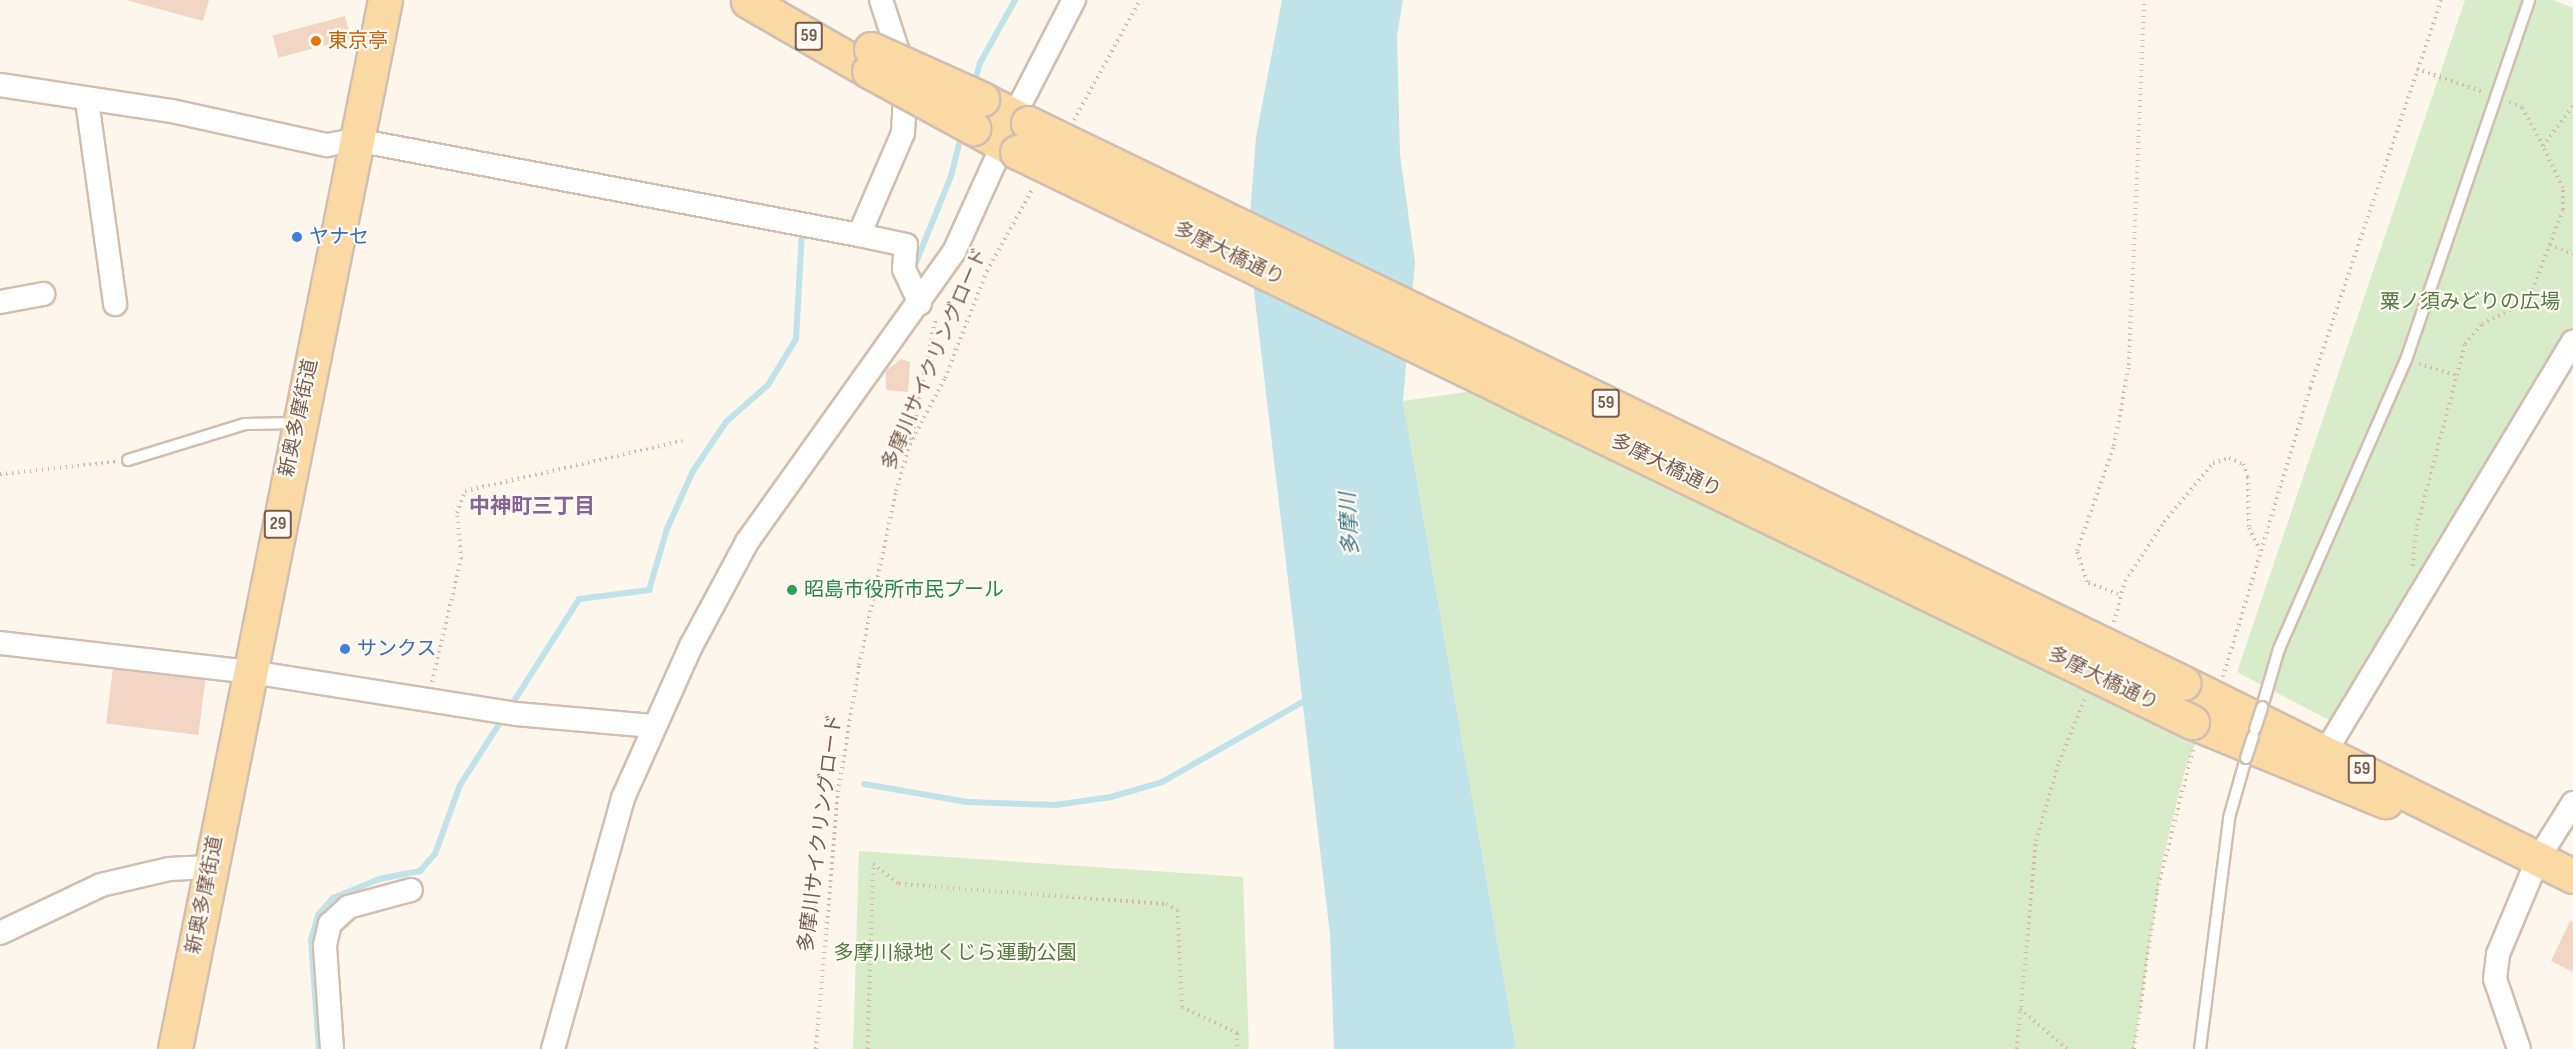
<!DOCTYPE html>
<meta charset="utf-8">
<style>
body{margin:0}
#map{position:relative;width:2573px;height:1049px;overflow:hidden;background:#fdf6ec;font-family:"Sofia Sans Condensed","Noto Sans JP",sans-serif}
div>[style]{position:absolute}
.green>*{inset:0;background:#d8ecc9}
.water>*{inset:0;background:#bfe3e8}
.stream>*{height:6px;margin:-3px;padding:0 3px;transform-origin:3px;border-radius:3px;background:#bfe3e8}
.building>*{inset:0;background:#f3d5c3;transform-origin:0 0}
.path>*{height:4px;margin-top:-2px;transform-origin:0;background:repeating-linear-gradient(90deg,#d9b8a5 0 1.5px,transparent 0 6px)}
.roads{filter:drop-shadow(2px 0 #d1beb0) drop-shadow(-2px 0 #d1beb0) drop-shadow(0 2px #d1beb0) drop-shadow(0 -2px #d1beb0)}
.service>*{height:10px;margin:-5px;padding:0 5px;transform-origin:5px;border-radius:5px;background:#fff}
.minor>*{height:22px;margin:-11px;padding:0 11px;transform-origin:11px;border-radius:11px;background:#fff}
.primary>*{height:33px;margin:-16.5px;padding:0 16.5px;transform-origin:16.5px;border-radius:16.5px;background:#fbd9a5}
.bridges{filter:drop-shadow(2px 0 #d1beb0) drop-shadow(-2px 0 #d1beb0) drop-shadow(0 2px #d1beb0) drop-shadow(0 -2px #d1beb0)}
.service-bridge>*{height:10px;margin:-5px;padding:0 5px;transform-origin:5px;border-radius:5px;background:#fff}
.primary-bridge>*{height:33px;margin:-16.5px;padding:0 16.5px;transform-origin:16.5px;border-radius:16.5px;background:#fbd9a5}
.dots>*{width:16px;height:16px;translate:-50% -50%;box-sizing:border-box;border:3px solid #fffaf3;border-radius:50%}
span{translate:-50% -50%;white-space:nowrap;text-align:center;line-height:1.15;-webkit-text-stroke:4.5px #fffaf3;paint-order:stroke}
.shield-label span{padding:2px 4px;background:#fffaf3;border:2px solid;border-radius:4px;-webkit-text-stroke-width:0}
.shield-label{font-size:18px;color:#7a5c4d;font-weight:700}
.food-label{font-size:20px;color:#c56008}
.left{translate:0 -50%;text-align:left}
.shop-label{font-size:20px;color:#366cbe}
.street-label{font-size:20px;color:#7a5c4d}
.park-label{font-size:20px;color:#537a41}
.leisure-label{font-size:20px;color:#27864d}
.neighbourhood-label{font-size:21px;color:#846695;font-weight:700}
.water-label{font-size:21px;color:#437c86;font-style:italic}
</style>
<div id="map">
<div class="green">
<i style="clip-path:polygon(2465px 0,2553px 0,2573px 8px,2573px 331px,2329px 720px,2237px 672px)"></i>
<i style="clip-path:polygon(1501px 387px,2202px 726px,2184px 773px,2163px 858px,2134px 1049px,1516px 1049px,1403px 401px)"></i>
<i style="clip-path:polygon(859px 851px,1243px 877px,1249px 1049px,853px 1049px)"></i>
</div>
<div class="water">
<i style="clip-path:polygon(1282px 0,1403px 0,1397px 36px,1400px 155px,1415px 262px,1403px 401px,1516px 1049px,1334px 1049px,1330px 934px,1248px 241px,1256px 137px)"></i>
</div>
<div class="stream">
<i style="left:974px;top:85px;width:23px;rotate:-75deg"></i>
<i style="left:980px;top:63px;width:72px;rotate:-60.9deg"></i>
<i style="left:913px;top:270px;width:101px;rotate:-68deg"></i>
<i style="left:951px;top:176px;width:44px;rotate:-75.7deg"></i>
<i style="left:509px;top:709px;width:130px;rotate:-57.5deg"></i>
<i style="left:579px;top:599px;width:71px;rotate:-7.3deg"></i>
<i style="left:649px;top:590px;width:64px;rotate:-73.6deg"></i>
<i style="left:667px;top:529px;width:64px;rotate:-65.9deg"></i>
<i style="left:693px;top:471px;width:59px;rotate:-56deg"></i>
<i style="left:726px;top:422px;width:56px;rotate:-41.4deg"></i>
<i style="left:768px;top:385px;width:54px;rotate:-58.7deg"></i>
<i style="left:796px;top:339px;width:106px;rotate:-86.8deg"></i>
<i style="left:864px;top:784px;width:105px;rotate:9.9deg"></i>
<i style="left:967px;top:802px;width:88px;rotate:2deg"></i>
<i style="left:1055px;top:805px;width:57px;rotate:-8.1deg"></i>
<i style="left:1111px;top:797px;width:53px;rotate:-16.4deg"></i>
<i style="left:1162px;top:782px;width:162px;rotate:-29.6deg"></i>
<i style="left:319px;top:1049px;width:109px;rotate:-94.2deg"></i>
<i style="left:311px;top:940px;width:26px;rotate:-74deg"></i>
<i style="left:318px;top:915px;width:23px;rotate:-49deg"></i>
<i style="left:333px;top:898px;width:50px;rotate:-22.4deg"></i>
<i style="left:379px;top:879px;width:42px;rotate:-11deg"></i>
<i style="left:420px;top:871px;width:23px;rotate:-49deg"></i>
<i style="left:435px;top:854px;width:73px;rotate:-70.1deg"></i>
<i style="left:460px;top:785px;width:80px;rotate:-57.3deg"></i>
</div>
<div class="building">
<i style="clip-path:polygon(126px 0,209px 0,203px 21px)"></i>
<i style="left:345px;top:16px;width:23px;height:75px;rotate:75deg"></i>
<i style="clip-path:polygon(901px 359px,910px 362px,908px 392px,886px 390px,886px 371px)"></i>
<i style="left:113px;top:668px;width:93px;height:56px;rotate:7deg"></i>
<i style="clip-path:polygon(2570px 921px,2573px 922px,2573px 972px,2551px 961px)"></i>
</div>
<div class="path">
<i style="left:2417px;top:69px;width:70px;rotate:19.2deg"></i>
<i style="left:1074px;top:120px;width:137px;rotate:-61.2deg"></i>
<i style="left:2543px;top:146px;width:50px;rotate:-53.1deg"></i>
<i style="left:2550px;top:245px;width:25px;rotate:21deg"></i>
<i style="left:2419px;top:364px;width:39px;rotate:17deg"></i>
<i style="left:911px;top:440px;width:126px;rotate:-78.6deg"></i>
<i style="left:0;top:474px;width:116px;rotate:-6deg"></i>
<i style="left:2413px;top:566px;width:40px;rotate:-84.3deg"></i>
<i style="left:2417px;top:526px;width:188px;rotate:-75.2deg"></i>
<i style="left:2465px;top:344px;width:26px;rotate:-50deg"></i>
<i style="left:2482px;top:324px;width:51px;rotate:-26.6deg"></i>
<i style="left:2528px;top:301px;width:97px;rotate:-69deg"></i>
<i style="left:2563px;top:210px;width:22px;rotate:-90deg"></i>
<i style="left:2563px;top:188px;width:47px;rotate:-115.5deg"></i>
<i style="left:2543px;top:146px;width:44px;rotate:-118.3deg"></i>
<i style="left:2522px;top:107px;width:16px;rotate:-158deg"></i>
<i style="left:2118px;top:594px;width:33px;rotate:-159deg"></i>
<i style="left:2087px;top:582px;width:33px;rotate:-108deg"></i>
<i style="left:2077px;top:551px;width:111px;rotate:-70.6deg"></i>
<i style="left:2114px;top:446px;width:82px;rotate:-79.5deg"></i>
<i style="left:2129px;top:365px;width:365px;rotate:-87.6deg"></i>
<i style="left:2114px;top:622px;width:42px;rotate:-75deg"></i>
<i style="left:2125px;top:581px;width:71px;rotate:-56.5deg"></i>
<i style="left:2164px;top:522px;width:77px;rotate:-50.3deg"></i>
<i style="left:2213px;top:463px;width:17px;rotate:-17deg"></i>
<i style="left:2229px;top:458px;width:15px;rotate:23deg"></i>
<i style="left:2243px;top:464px;width:14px;rotate:69deg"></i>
<i style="left:2248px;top:477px;width:51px;rotate:88.9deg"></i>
<i style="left:2249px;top:528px;width:25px;rotate:64deg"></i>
<i style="left:2223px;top:677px;width:302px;rotate:-73.2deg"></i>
<i style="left:2310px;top:388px;width:410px;rotate:-71.3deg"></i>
<i style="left:432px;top:682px;width:126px;rotate:-76.7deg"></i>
<i style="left:461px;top:559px;width:46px;rotate:-95deg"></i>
<i style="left:457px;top:513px;width:23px;rotate:-70deg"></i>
<i style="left:465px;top:491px;width:223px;rotate:-13deg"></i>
<i style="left:873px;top:864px;width:33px;rotate:38deg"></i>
<i style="left:899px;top:884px;width:268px;rotate:4.3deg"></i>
<i style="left:1166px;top:904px;width:13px;rotate:27deg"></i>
<i style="left:1178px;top:910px;width:97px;rotate:87.6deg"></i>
<i style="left:1182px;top:1007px;width:61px;rotate:25.3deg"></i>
<i style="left:1237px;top:1033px;width:16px;rotate:90deg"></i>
<i style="left:2020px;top:1009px;width:62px;rotate:40.4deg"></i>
<i style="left:816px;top:1049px;width:258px;rotate:-85.1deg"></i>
<i style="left:838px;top:792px;width:129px;rotate:-80.6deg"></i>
<i style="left:859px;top:665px;width:178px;rotate:-78deg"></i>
<i style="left:896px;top:491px;width:49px;rotate:-73.4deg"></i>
<i style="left:910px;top:444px;width:75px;rotate:-62.1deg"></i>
<i style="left:945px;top:378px;width:115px;rotate:-68.6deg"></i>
<i style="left:987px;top:271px;width:95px;rotate:-61deg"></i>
<i style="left:868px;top:1049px;width:184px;rotate:-88.4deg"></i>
<i style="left:2017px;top:1049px;width:209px;rotate:-84.8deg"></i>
<i style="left:2036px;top:841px;width:82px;rotate:-73.8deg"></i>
<i style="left:2059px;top:762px;width:71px;rotate:-67.8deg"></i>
<i style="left:2134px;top:1049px;width:160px;rotate:-81.7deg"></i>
<i style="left:2157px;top:891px;width:146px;rotate:-75.8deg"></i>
</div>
<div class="roads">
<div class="service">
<i style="left:128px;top:460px;width:122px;rotate:-17.1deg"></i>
<i style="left:245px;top:424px;width:52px;rotate:-1.1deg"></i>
<i style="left:2262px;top:707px;width:60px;rotate:-73.7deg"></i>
<i style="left:2279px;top:649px;width:316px;rotate:-66.3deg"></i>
<i style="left:2406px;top:360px;width:380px;rotate:-71.1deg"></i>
<i style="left:2200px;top:1049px;width:233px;rotate:-82.8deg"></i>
<i style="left:2229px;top:818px;width:62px;rotate:-74.2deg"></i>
</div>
<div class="minor">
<i style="left:881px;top:0;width:80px;rotate:71.8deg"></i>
<i style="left:906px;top:76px;width:57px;rotate:93deg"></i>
<i style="left:903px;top:133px;width:111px;rotate:113.3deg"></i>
<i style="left:859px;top:235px;width:48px;rotate:12deg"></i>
<i style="left:906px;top:245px;width:24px;rotate:95deg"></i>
<i style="left:904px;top:269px;width:38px;rotate:65deg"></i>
<i style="left:0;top:85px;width:174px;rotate:8.6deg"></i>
<i style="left:172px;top:111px;width:159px;rotate:12.4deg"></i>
<i style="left:327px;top:145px;width:29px;rotate:-10deg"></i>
<i style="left:356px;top:140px;width:512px;rotate:10.7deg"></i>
<i style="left:87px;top:101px;width:205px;rotate:82.1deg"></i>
<i style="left:1014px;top:116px;width:131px;rotate:-62.7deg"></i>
<i style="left:0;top:302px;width:44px;rotate:-10.5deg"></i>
<i style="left:0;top:643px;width:253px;rotate:6.6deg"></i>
<i style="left:251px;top:672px;width:268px;rotate:9deg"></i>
<i style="left:516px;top:714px;width:137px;rotate:5deg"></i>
<i style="left:2326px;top:751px;width:478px;rotate:-58.9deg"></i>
<i style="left:0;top:933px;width:112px;rotate:-25.4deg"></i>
<i style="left:101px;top:885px;width:70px;rotate:-13.2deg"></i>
<i style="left:169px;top:869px;width:41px;rotate:-2.8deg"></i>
<i style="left:332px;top:1049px;width:104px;rotate:-93.9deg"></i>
<i style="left:325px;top:945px;width:22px;rotate:-77deg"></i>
<i style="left:330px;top:924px;width:25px;rotate:-43deg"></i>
<i style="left:348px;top:907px;width:65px;rotate:-15.1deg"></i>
<i style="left:553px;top:1049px;width:261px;rotate:-74.4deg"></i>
<i style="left:623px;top:798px;width:167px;rotate:-65.9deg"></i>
<i style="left:691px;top:646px;width:118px;rotate:-61.7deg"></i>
<i style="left:747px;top:542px;width:356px;rotate:-54.5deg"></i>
<i style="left:954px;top:252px;width:119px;rotate:-65.6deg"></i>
<i style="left:2519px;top:1049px;width:74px;rotate:-108.9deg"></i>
<i style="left:2495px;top:979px;width:25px;rotate:-83deg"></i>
<i style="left:2498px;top:954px;width:103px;rotate:-67.2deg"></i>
<i style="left:2538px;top:859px;width:66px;rotate:-58deg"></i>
</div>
<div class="primary">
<i style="left:748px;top:1px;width:140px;rotate:30deg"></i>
<i style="left:982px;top:99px;width:52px;rotate:27.6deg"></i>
<i style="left:973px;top:128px;width:50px;rotate:28.6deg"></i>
<i style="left:2184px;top:683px;width:434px;rotate:26.4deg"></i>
<i style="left:2192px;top:722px;width:209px;rotate:22.3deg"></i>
<i style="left:175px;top:1049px;width:1070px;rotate:-78.68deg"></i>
</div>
</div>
<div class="bridges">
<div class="service-bridge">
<i style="left:2255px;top:729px;width:23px;rotate:-72deg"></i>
<i style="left:2246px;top:758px;width:23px;rotate:-72deg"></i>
</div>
<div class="primary-bridge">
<i style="left:871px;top:49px;width:122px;rotate:24.2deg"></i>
<i style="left:869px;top:71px;width:119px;rotate:28.7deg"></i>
<i style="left:1028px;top:123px;width:1284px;rotate:25.85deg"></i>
<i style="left:1017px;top:152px;width:1306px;rotate:25.88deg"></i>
</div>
</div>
<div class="dots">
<i style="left:316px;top:41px;background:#e8710a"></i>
<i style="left:297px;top:237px;background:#3f7fe0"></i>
<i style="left:792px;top:590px;background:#2e9e5b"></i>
<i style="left:345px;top:649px;background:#3f7fe0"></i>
</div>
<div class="shield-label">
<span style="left:809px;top:36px">59</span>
<span style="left:1606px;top:403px">59</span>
<span style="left:278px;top:524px">29</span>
<span style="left:2362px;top:769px">59</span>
</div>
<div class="food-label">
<span class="left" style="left:328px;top:41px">東京亭</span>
</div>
<div class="shop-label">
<span class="left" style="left:309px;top:237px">ヤナセ</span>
<span class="left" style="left:357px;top:649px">サンクス</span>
</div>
<div class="street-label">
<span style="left:1229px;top:254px;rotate:26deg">多摩大橋通り</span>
<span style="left:935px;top:359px;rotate:-67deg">多摩川サイクリングロード</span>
<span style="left:299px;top:418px;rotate:-78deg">新奥多摩街道</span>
<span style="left:1666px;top:466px;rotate:26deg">多摩大橋通り</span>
<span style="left:2103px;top:679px;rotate:26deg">多摩大橋通り</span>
<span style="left:821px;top:833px;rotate:-83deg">多摩川サイクリングロード</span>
<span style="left:205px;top:895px;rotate:-79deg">新奥多摩街道</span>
</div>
<div class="park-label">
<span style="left:2470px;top:302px">粟ノ須みどりの広場</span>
<span style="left:955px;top:953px">多摩川緑地 くじら運動公園</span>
</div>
<div class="leisure-label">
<span class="left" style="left:804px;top:590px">昭島市役所市民プール</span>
</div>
<div class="neighbourhood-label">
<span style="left:532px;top:507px">中神町三丁目</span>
</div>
<div class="water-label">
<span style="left:1350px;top:524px;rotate:-93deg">多摩川</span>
</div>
</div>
